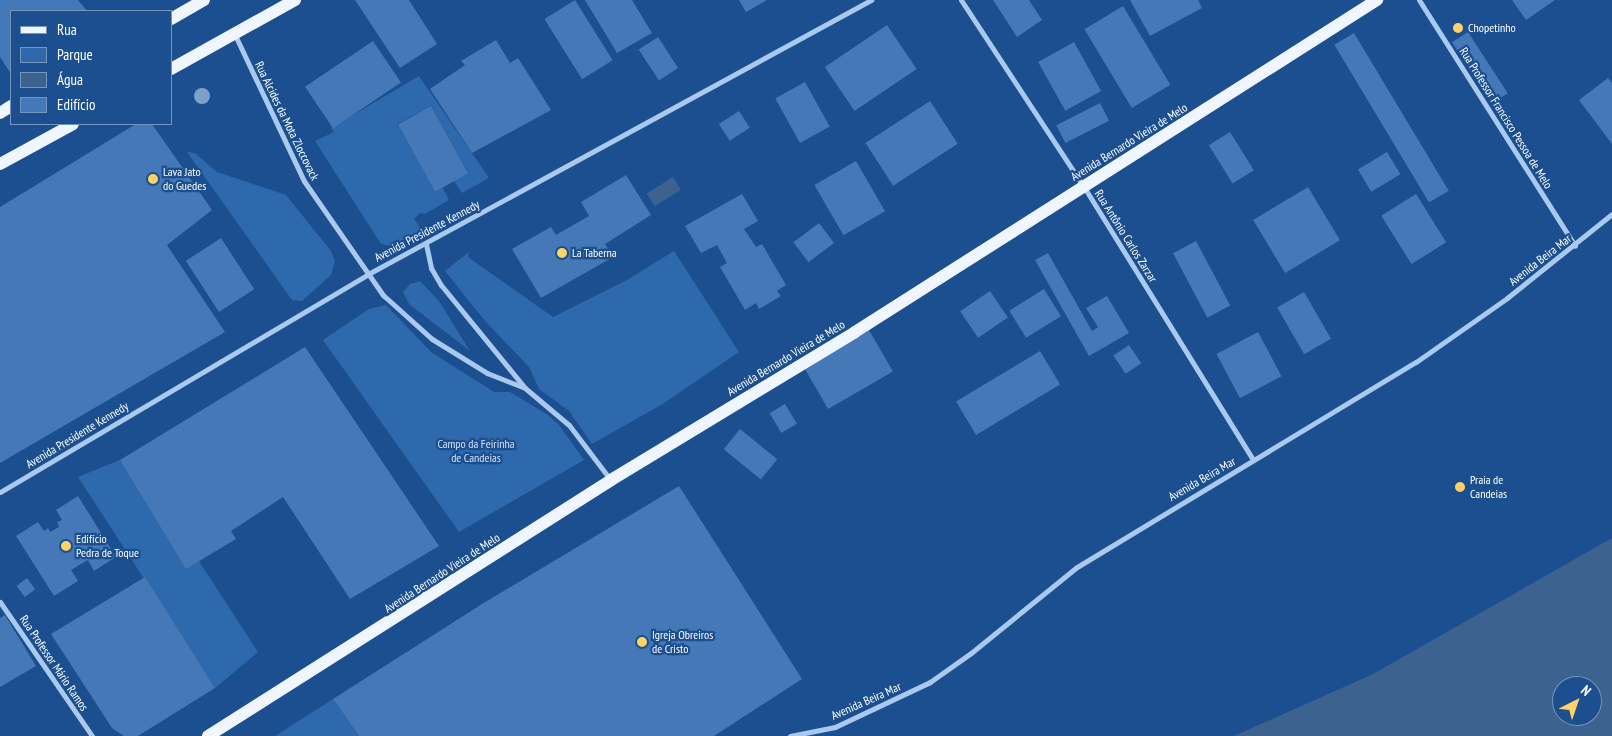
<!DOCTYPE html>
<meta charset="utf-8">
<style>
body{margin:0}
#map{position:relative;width:1612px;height:736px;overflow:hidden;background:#1b4f8f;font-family:"PT Sans Narrow",sans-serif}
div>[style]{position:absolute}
.green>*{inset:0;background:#2e69ad}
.water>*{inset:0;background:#3c6290;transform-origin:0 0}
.building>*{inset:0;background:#4478b7;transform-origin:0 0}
.minor>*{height:5px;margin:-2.5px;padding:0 2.5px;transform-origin:2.5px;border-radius:2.5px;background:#a9c9ee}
.primary>*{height:12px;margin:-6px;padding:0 6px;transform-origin:6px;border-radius:6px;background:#f0f6ff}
.trees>*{width:16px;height:16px;margin:-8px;border-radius:50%;background:#7ea0ca}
.dots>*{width:14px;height:14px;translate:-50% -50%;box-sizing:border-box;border:2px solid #1b4f8f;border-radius:50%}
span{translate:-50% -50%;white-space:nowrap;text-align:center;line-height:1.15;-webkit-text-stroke:4.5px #1b4f8f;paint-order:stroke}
.poi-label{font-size:12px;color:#fff}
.left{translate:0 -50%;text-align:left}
.street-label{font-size:12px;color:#fff}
.park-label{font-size:12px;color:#cfe3fa}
.legend{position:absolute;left:10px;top:10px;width:162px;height:115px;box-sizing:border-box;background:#1b4f8f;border:1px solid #7695bc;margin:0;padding:6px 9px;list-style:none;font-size:15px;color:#fff}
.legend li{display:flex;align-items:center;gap:10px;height:25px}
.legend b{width:25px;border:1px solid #7695bc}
.north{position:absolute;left:1552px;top:676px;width:50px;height:50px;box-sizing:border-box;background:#1b4f8f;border:1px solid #7695bc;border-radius:50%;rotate:41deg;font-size:14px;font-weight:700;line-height:20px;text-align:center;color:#fff}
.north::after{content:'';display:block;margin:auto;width:18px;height:22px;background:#ffd166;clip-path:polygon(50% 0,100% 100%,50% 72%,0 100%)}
</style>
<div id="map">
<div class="green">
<i style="clip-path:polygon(419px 76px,489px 178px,462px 193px,454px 181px,468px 172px,431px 106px,397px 124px,435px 191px,443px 188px,449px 200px,425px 214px,420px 213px,414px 219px,422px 230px,393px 246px,381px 244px,315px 141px,334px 132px,331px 128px)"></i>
<i style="clip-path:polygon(187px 152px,195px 153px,217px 172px,286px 195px,331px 251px,335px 261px,331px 275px,302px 301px,292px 300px)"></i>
<i style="clip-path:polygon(674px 251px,739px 352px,661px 405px,592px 444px,569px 411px,539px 389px,529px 367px,485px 321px,445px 271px,469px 252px,468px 257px,553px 317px,627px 280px)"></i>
<i style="clip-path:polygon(420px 281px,439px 301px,470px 351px,409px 304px,403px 292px,410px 284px)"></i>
<i style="clip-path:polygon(386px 305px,431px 352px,494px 392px,510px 392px,548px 415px,559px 425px,584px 460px,459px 532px,323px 340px,369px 309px)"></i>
<i style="clip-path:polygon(120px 460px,199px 561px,258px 652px,215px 688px,78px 477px)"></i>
<i style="clip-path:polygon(333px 699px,359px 736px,275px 736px)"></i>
</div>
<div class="water">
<i style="left:673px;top:177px;width:15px;height:31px;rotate:58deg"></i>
<i style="clip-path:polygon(evenodd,1612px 538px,1612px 736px,1234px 736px,1373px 674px,1612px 538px,1562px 686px,1592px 686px,1592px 716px,1562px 716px,1562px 686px)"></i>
</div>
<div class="building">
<i style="clip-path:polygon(0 0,78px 0,87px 11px,11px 11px,11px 74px,0 57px)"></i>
<i style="clip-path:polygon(355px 0,409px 0,437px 44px,400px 68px)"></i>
<i style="left:575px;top:0;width:71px;height:36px;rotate:58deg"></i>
<i style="clip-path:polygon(585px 0,632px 0,652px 33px,617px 53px)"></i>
<i style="clip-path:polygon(739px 0,767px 0,746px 12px)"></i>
<i style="clip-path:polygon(993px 0,1029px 0,1042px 20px,1017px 37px)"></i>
<i style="clip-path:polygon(1130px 0,1198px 0,1202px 8px,1150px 36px)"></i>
<i style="clip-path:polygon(1512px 0,1555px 0,1526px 20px)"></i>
<i style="left:1123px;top:6px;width:92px;height:45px;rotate:59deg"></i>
<i style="left:887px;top:25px;width:53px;height:75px;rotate:56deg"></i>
<i style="left:1468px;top:32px;width:73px;height:19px;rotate:57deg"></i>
<i style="left:1354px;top:33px;width:184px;height:23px;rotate:59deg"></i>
<i style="left:658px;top:37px;width:37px;height:23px;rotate:57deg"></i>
<i style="clip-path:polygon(496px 40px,510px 63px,518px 58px,551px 110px,472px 153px,430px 89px,465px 65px,461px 61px)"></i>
<i style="left:373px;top:41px;width:50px;height:82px;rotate:56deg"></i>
<i style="left:1074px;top:42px;width:56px;height:41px;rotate:61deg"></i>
<i style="clip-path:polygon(1608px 78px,1612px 83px,1612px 144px,1579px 100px)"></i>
<i style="left:805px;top:82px;width:51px;height:34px;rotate:61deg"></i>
<i style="left:930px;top:101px;width:51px;height:77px;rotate:57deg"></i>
<i style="left:1100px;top:103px;width:20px;height:49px;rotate:63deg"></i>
<i style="left:431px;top:106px;width:77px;height:38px;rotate:61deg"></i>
<i style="left:739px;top:111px;width:20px;height:24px;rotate:57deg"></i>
<i style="clip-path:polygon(136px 124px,152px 124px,212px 210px,167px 245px,225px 332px,0 463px,0 207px)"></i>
<i style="left:1230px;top:132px;width:45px;height:25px;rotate:58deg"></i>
<i style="left:1387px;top:152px;width:26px;height:34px;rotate:59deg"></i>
<i style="left:856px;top:161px;width:58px;height:48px;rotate:60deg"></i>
<i style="clip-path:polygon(626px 175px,651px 215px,605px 244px,613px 257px,541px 298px,512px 249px,551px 227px,556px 235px,589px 216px,581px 202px)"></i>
<i style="left:1308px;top:187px;width:62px;height:64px;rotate:59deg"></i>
<i style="clip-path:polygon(742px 194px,758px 221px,744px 229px,756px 247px,762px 244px,786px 285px,777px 291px,781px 296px,759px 309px,756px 303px,745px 310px,720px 267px,727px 263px,717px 245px,701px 253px,685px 226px)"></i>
<i style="left:1416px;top:194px;width:57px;height:41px;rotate:58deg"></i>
<i style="left:819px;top:223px;width:25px;height:32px;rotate:53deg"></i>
<i style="left:221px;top:238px;width:61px;height:42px;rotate:57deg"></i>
<i style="left:1196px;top:241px;width:73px;height:26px;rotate:62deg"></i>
<i style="clip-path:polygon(1048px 253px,1092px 331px,1098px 327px,1086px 308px,1107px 296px,1129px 333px,1089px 356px,1035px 260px)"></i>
<i style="left:1044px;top:289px;width:32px;height:41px;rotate:58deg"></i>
<i style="left:990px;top:291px;width:32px;height:36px;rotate:56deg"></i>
<i style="left:1304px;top:292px;width:54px;height:31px;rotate:60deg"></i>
<i style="left:869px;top:330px;width:48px;height:75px;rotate:60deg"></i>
<i style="left:1258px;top:332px;width:50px;height:47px;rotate:62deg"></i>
<i style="left:1129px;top:345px;width:22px;height:19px;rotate:56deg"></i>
<i style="clip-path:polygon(305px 347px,439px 546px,350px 599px,283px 497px,231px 531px,236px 539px,186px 569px,120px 460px)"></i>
<i style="left:1040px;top:351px;width:39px;height:98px;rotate:59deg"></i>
<i style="left:785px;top:404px;width:23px;height:18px;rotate:59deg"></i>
<i style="left:740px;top:429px;width:48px;height:26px;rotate:39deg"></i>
<i style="clip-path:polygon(679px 486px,802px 679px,714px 736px,359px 736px,333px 699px,482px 604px)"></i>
<i style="clip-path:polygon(78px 496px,116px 557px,94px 571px,88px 560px,71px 570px,78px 581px,54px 596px,16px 536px,38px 522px,44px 531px,48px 528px,50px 532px,59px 527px,57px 522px,62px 520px,56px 510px)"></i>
<i style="clip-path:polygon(145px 577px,215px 688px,138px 736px,124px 736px,112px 728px,51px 634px)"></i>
<i style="left:27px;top:578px;width:14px;height:13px;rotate:54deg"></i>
<i style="clip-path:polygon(5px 615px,36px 666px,0 687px,0 618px)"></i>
</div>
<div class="minor">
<i style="left:961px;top:0;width:224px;rotate:56.7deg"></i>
<i style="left:1084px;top:187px;width:321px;rotate:58.2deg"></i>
<i style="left:1419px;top:0;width:291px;rotate:57.6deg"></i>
<i style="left:235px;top:35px;width:161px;rotate:64.7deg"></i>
<i style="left:304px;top:181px;width:139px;rotate:55.3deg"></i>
<i style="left:383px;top:295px;width:66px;rotate:41.9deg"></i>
<i style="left:432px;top:339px;width:65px;rotate:31.7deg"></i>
<i style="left:487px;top:373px;width:41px;rotate:21.5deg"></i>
<i style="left:426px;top:244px;width:25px;rotate:78deg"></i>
<i style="left:431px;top:268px;width:20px;rotate:60deg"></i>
<i style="left:441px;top:285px;width:133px;rotate:50.8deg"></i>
<i style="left:525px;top:388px;width:57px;rotate:40.1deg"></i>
<i style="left:569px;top:425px;width:68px;rotate:52.8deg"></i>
<i style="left:0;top:492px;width:430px;rotate:-30.6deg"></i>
<i style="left:370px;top:273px;width:571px;rotate:-28.59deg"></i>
<i style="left:0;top:602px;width:163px;rotate:55.5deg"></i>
<i style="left:790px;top:736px;width:46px;rotate:-11.3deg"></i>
<i style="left:835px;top:727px;width:105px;rotate:-25.3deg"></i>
<i style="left:930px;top:682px;width:50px;rotate:-35.3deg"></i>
<i style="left:971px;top:653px;width:136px;rotate:-39.1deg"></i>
<i style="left:1077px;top:567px;width:396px;rotate:-31.2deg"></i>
<i style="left:1416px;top:362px;width:111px;rotate:-35.1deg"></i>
<i style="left:1507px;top:298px;width:134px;rotate:-38.7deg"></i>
</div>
<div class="primary">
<i style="left:171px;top:19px;width:38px;rotate:-30deg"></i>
<i style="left:171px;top:69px;width:142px;rotate:-29.1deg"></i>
<i style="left:0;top:113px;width:13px;rotate:-32deg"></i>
<i style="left:0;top:164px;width:83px;rotate:-28.7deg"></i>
<i style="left:208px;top:736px;width:477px;rotate:-32.4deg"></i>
<i style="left:611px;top:480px;width:285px;rotate:-31.2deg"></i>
<i style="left:855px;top:332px;width:619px;rotate:-32.46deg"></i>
</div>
<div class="trees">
<i style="left:202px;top:96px"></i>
</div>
<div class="dots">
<i style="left:1458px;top:28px;background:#ffd166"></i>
<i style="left:153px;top:179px;background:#ffd166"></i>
<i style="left:562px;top:253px;background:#ffd166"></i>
<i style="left:1460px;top:487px;background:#ffd166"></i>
<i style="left:66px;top:546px;background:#ffd166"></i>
<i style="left:642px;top:642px;background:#ffd166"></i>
</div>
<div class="poi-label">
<span class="left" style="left:1468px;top:28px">Chopetinho</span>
<span class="left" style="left:163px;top:179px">Lava Jato<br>do Guedes</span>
<span class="left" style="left:572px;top:253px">La Taberna</span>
<span class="left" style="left:1470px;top:487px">Praia de<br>Candeias</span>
<span class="left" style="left:76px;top:546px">Edifício<br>Pedra de Toque</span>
<span class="left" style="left:652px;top:642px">Igreja Obreiros<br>de Cristo</span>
</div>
<div class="street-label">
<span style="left:1506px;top:118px;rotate:58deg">Rua Professor Francisco Pessoa de Melo</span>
<span style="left:287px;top:121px;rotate:64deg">Rua Alcides da Mota Zloccovack</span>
<span style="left:1129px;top:142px;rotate:-32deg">Avenida Bernardo Vieira de Melo</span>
<span style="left:427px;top:231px;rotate:-28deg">Avenida Presidente Kennedy</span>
<span style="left:1126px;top:236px;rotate:58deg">Rua Antônio Carlos Zarzar</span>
<span style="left:1540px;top:260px;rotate:-38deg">Avenida Beira Mar</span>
<span style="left:786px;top:358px;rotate:-31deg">Avenida Bernardo Vieira de Melo</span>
<span style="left:77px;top:435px;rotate:-31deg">Avenida Presidente Kennedy</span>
<span style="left:1202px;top:479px;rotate:-30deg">Avenida Beira Mar</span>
<span style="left:442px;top:573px;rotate:-33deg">Avenida Bernardo Vieira de Melo</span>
<span style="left:54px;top:663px;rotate:56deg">Rua Professor Mário Ramos</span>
<span style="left:866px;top:701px;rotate:-24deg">Avenida Beira Mar</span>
</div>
<div class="park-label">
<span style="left:476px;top:451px">Campo da Feirinha<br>de Candeias</span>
</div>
<ul class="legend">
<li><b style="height:6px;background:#f0f6ff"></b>Rua</li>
<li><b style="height:14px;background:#2e69ad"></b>Parque</li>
<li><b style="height:14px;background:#3c6290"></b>Água</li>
<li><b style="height:14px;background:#4478b7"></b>Edifício</li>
</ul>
<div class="north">N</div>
</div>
